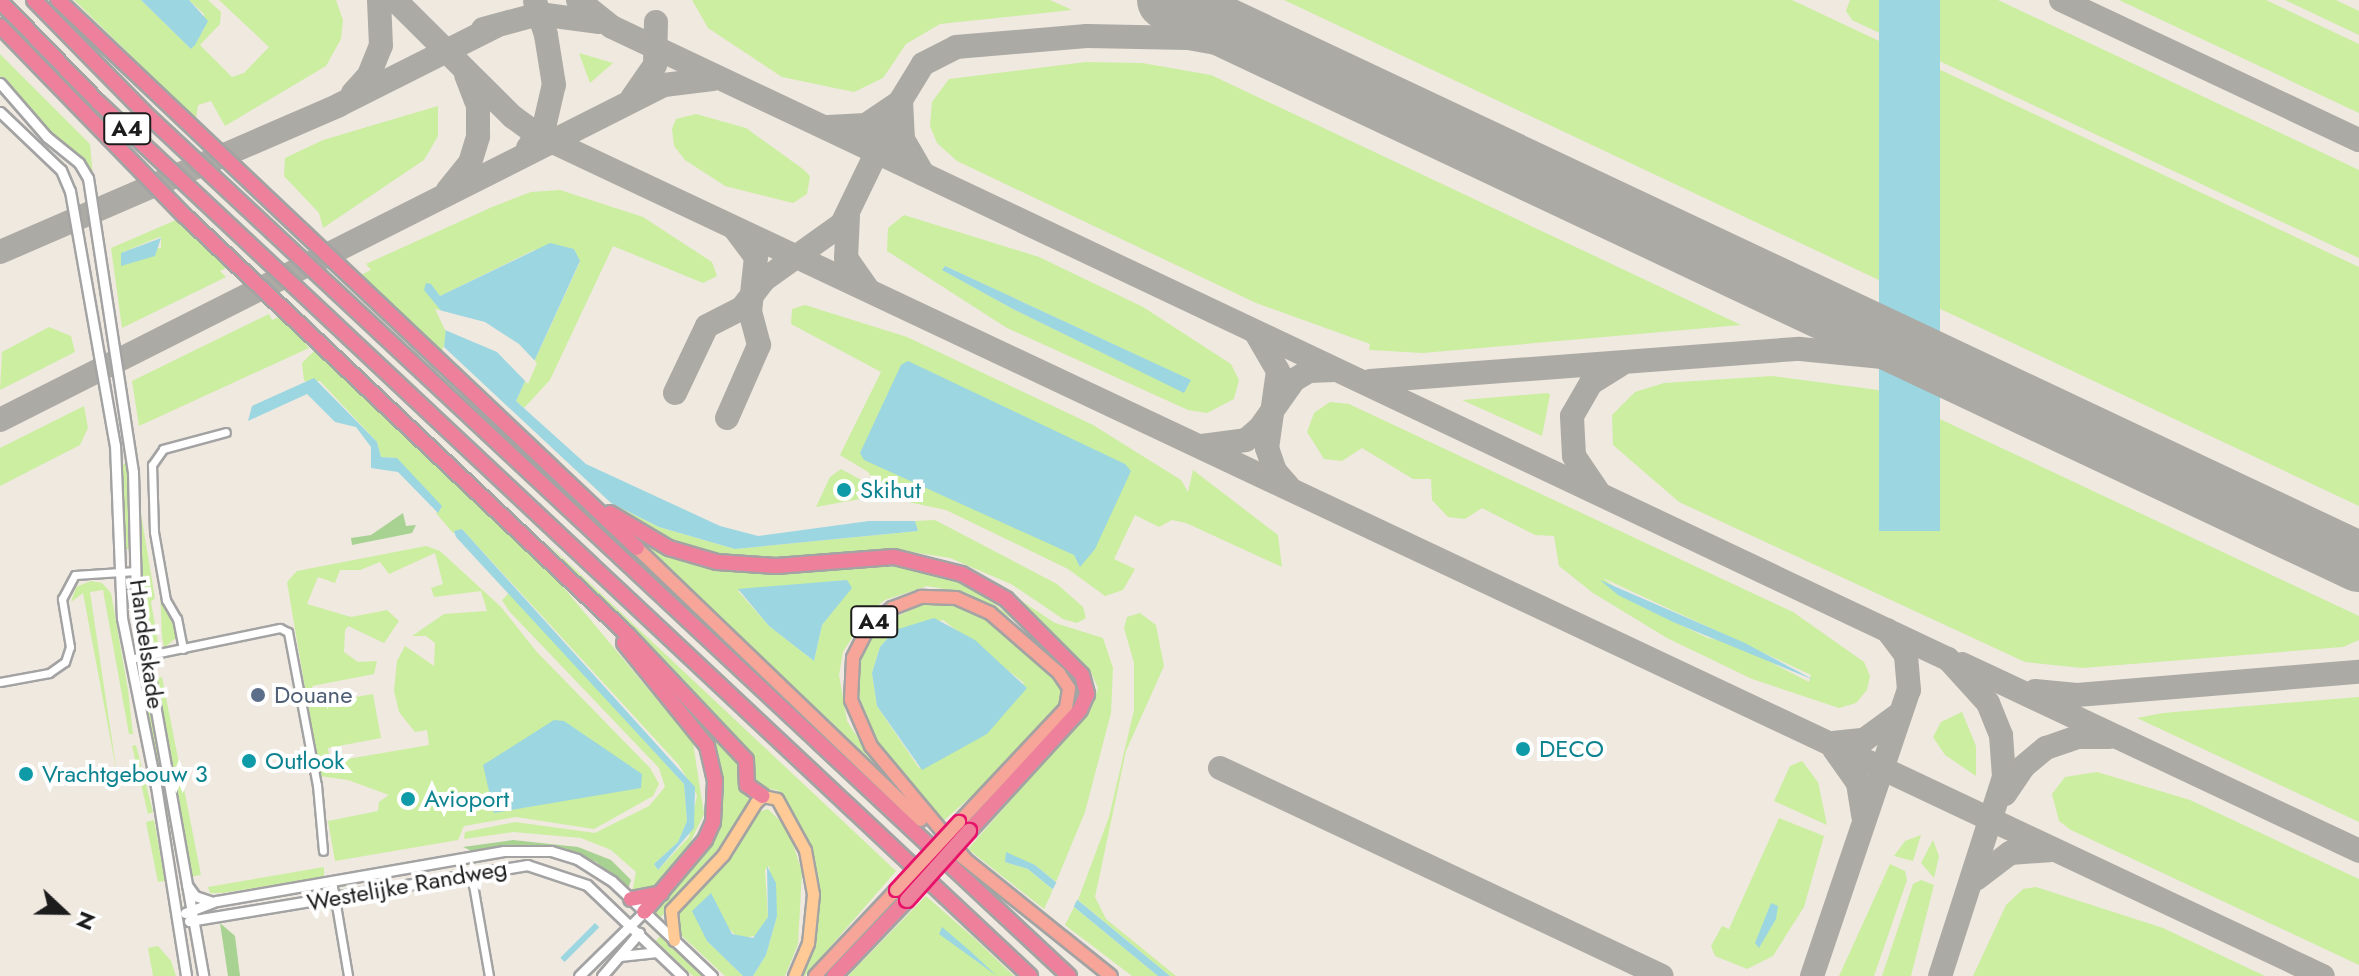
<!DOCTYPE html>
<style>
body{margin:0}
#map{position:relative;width:2359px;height:976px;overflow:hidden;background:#efe9e0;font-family:Jost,sans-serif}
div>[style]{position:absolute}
.grass>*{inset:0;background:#cceea0}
.forest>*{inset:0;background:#a8d291}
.water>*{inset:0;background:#9cd6e1;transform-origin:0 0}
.pier>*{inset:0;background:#efe9e0}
.taxiway>*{height:24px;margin:-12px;padding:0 12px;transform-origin:12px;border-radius:12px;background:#acaaa5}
.runway>*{height:60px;margin:-30px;padding:0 30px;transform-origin:30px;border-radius:30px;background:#acaaa5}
.roads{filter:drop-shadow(2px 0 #a3a3a3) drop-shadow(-2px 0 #a3a3a3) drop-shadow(0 2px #a3a3a3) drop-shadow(0 -2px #a3a3a3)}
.minor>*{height:7px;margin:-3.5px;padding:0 3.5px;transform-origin:3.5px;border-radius:3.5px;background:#fff}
.tertiary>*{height:9px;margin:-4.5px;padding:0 4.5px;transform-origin:4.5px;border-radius:4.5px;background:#fff}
.primary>*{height:11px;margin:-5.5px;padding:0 5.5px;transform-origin:5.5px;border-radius:5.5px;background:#ffca95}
.trunk>*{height:12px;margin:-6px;padding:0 6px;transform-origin:6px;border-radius:6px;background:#f6a598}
.motorway>*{height:14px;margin:-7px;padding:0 7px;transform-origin:7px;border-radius:7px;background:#ee809c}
.bridges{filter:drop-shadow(2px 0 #e7136a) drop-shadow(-2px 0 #e7136a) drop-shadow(0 2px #e7136a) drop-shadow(0 -2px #e7136a)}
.trunk-bridge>*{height:12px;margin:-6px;padding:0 6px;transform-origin:6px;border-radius:6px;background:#f6a598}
.motorway-bridge>*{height:14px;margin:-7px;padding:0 7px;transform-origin:7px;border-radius:7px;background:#ee809c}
.dots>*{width:22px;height:22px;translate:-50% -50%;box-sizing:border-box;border:4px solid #fff;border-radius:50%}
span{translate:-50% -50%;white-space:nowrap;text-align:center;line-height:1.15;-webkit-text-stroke:8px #fff;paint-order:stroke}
.shield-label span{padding:2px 6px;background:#fff;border:2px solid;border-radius:6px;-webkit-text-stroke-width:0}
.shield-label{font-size:22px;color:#1c1c1c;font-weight:700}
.culture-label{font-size:24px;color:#0d838f}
.left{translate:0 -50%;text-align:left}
.street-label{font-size:24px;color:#1c1c1c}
.service-label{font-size:24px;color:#4e5e75}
.north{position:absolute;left:24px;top:872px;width:80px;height:80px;-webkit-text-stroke:6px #fff;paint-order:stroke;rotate:112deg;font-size:22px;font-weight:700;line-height:32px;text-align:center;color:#1c1c1c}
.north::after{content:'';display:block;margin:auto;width:28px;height:36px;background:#1c1c1c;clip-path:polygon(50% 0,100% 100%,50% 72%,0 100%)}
</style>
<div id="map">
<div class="grass">
<i style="clip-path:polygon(74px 0,141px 0,191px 49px,204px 29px,204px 14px,189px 0,208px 0,221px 12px,220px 24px,200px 45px,232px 77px,244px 73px,269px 47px,219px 0,336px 0,343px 20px,341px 39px,326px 66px,225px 126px,211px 101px,198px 105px,196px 119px)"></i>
<i style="clip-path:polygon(692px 0,1050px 0,1072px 10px,940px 24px,906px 44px,883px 78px,854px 92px,782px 77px,708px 28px)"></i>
<i style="clip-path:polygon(1284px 0,1792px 0,2359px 267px,2359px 506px)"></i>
<i style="clip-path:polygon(1850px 0,1998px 0,2359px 170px,2359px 258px,1852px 20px,1846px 11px)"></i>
<i style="clip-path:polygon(2119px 0,2266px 0,2359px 44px,2359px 113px)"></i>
<i style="clip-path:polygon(2285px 0,2336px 0,2359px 11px,2359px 35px)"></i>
<i style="clip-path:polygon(579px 53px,613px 63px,590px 83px)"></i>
<i style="clip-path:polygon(0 54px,90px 144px,93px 177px,0 79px)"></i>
<i style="clip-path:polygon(1086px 62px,1142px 63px,1211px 75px,1741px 325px,1423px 353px,1369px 350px,1370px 344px,1256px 303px,957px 161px,937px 143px,930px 126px,932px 102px,949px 79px)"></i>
<i style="clip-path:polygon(438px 106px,438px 136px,424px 160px,323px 228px,319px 213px,284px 176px,285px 158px,323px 140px)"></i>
<i style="clip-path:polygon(696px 114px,746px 128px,803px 169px,810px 176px,807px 194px,793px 203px,725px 186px,685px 160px,674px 146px,672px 129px,676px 119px)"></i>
<i style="clip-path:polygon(560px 190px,643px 217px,712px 262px,717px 276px,703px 283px,613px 246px,550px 380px,524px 408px,516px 401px,580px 262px,534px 250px,440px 296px,426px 287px,447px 318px,450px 328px,442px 351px,359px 276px,371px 270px,366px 264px,492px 207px,531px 192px)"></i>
<i style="clip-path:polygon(evenodd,904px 215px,1039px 257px,1143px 307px,1231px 364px,1239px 380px,1234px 399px,1207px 413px,1188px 410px,1007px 328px,887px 251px,888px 228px,904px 215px,945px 266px,1190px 380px,1184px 392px,1013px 309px,943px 270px,945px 266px)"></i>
<i style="clip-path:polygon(evenodd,176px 220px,230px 266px,220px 271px,226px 277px,122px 328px,111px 248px,176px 220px,161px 237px,161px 248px,121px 253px,157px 238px,161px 237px)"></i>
<i style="clip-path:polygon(evenodd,805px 305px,907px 337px,1093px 425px,1181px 480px,1188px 492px,1193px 470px,1278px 535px,1282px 567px,1186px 523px,1172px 520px,1159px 527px,1135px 515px,1114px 559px,1135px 569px,1123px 590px,1105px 596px,1068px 569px,946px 510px,885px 497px,868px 472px,840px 455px,881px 372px,791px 324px,792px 309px,805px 305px,940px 491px,1095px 549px,1075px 555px,940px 491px)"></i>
<i style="clip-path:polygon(269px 314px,272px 320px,283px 315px,309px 348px,139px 426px,132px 381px)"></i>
<i style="clip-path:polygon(49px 327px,71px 336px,75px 352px,0 390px,2px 352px)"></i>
<i style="clip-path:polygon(317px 348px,564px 588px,693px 743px,704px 814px,686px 851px,654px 888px,632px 893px,636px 872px,611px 850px,581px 838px,514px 832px,464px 839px,465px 832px,515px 822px,595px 833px,649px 806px,665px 787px,659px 768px,509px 611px,502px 600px,509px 593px,684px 784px,687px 821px,678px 842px,654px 864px,658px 870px,689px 837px,697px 795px,679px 765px,462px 529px,453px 533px,436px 513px,441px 509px,397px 458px,381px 457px,377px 442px,320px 381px,304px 381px,302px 363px)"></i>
<i style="clip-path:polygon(1772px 376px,1878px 390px,2359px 616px,2359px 640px,2343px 647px,2082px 668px,2025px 662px,1679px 502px,1613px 445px,1612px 415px,1635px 392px,1664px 383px)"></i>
<i style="clip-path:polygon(1550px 395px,1542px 436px,1462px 400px,1548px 393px)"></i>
<i style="clip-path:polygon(evenodd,1330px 402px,1349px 404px,1793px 612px,1864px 662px,1870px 676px,1867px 690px,1856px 703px,1839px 708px,1752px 679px,1667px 638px,1593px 593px,1559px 566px,1554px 536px,1535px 535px,1482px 508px,1465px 519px,1448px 517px,1432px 500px,1431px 479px,1413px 479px,1362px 448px,1342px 461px,1324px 459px,1307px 432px,1314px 413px,1330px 402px,1603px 578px,1811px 675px,1809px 682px,1734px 643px,1708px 638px,1637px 604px,1603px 578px)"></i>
<i style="clip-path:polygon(84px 406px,88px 428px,80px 445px,0 486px,0 448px)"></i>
<i style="clip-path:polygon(127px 463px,130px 501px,131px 549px,123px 549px,122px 465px)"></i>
<i style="clip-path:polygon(841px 469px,865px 482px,865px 498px,816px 507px,830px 477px)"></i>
<i style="clip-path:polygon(139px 502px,155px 598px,151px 602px,159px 648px,150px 642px,145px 624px)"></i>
<i style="clip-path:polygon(611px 503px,659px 527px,735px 549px,918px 531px,915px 521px,935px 520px,1057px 584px,1083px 607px,1086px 618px,1077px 623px,1063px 619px,1011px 584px,950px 558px,893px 549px,781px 559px,711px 553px,666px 540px)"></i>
<i style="clip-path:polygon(evenodd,634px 535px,663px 550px,844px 567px,912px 567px,972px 587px,1018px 622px,967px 593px,927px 586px,885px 600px,867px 614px,843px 652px,839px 675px,847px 721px,874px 763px,634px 535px,847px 580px,849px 590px,822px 625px,814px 661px,769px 626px,738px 591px,847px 580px)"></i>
<i style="clip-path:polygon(546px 542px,896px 871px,805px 976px,801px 976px,812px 940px,808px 845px,789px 807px,777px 790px,760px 788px,753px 780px,754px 764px)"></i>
<i style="clip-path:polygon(evenodd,426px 546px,440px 551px,501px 607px,536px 651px,650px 768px,659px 784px,653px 796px,594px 829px,516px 817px,464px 826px,458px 840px,335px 861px,328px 821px,378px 811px,379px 802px,389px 795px,348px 780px,320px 776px,287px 582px,297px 571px,426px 546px,435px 553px,443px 584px,431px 588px,434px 597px,481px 591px,487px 611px,444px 614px,412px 636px,426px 636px,435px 643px,434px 666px,405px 646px,397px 661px,394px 691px,399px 712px,415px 732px,427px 730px,429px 745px,330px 762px,328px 748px,381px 738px,373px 694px,316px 704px,312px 686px,374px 674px,377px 661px,358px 662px,344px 652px,345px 630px,348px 626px,384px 643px,399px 621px,387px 610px,351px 617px,307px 604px,318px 577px,335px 583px,340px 570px,360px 570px,380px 562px,389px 574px,435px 553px)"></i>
<i style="clip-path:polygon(91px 581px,102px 583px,111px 593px,128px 690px,133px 734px,129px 734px,103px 590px,90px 592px,117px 774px,83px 593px,71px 602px,76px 587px)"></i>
<i style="clip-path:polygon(160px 590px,177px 637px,164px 648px,162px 637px)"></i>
<i style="clip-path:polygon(1011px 594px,1055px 623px,1103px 638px,1113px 668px,1111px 713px,1085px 812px,1056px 882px,1035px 865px,1005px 862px,1028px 869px,1053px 890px,1044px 909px,968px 849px,1091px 709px,1098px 688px,1091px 672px)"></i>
<i style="clip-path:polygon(evenodd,925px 603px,961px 607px,991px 620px,1062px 680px,1064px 701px,992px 778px,941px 823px,877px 740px,856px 689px,862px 652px,879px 625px,925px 603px,943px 620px,1024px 683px,919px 768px,877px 706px,872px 673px,880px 647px,895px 630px,943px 620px)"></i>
<i style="clip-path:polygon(1140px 613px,1156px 625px,1164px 666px,1126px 751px,1095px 897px,1106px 919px,1176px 976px,1170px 976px,1078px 900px,1109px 817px,1134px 710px,1134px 663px,1124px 628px,1127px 617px)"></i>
<i style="clip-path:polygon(162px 677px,201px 875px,190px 877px,157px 691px,156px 679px)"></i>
<i style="clip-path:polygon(146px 680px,181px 878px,139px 681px)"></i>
<i style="clip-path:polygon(671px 694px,738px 762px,739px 787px,752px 803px,718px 858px,659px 919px,653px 914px,713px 840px,724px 796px,711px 746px)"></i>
<i style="clip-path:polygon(2359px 697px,2359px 822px,2137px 718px,2163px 713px)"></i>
<i style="clip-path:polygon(1962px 712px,1976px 746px,1976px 776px,1945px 755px,1933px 737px,1941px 722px)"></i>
<i style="clip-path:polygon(136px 745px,153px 812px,148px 814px,132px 746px)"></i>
<i style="clip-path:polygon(1802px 761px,1818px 782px,1827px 825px,1774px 801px,1790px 766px)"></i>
<i style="clip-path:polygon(2097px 772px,2190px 800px,2359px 879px,2359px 965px,2071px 830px,2059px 821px,2052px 794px,2065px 777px)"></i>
<i style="clip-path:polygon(768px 809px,788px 829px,802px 872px,798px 944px,785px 976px,753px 976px,766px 955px,777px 916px,769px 866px,765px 870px,768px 917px,758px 935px,740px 939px,729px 929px,707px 941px,743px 976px,725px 976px,681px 935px,677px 915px,735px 852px,758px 812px)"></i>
<i style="clip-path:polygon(1779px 818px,1824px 836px,1804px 907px,1773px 956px,1747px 969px,1715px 956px,1711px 946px,1722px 926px,1729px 929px)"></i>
<i style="clip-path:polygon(154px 820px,165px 881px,158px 882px,146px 822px)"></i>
<i style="clip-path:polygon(1921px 835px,1913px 861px,1894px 856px,1905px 841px)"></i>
<i style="clip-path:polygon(1933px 840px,1939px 856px,1934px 878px,1921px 863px)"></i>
<i style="clip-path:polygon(1890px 864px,1905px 871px,1907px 880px,1874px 976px,1839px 976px)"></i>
<i style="clip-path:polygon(324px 867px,324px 877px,222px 893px,210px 893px,208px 887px)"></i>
<i style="clip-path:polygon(1921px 880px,1934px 885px,1911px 976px,1882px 976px,1913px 884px)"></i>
<i style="clip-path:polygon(2036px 887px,2163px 928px,2265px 976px,1973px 976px,2006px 905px,2023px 889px)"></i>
<i style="clip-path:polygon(926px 896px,975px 939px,1014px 976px,848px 976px)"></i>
<i style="clip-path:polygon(1074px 907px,1158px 976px,1132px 976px,1065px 925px)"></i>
<i style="clip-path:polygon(661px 935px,705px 976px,693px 976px,656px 941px)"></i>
<i style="clip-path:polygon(158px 946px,171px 961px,176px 976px,153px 976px,148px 948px)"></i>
</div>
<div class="forest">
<i style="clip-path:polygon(403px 513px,406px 526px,416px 525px,412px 533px,352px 545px,351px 538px,371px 535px)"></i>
<i style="clip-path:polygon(513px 840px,578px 847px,611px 860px,631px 880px,628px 889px,596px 862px,551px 847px,472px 851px,463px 847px)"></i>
<i style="clip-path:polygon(220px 923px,235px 936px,240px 976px,228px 976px)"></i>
</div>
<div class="water">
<i style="clip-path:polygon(141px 0,189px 0,208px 21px,195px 45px,191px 49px)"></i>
<i style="left:1879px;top:0;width:61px;height:531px"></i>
<i style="clip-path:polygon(161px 238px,155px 256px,121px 266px,121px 253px)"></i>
<i style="clip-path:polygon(550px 243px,574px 249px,580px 261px,516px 401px,586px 464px,720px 526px,758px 536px,869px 521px,915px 521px,918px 531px,735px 549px,659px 527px,611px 503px,444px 347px,447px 318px,424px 290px,426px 283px,431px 284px,440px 296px)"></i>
<i style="clip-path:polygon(945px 266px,1191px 380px,1184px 393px,1013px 309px,942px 270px)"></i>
<i style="clip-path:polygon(908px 361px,1125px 464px,1131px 471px,1095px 549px,1080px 567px,1074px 555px,864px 460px,860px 453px,901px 365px)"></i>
<i style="clip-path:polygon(314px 378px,377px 442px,381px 457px,397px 458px,442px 506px,438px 513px,398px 472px,371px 468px,371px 447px,356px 427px,335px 422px,307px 394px,248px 421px,252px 406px)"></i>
<i style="clip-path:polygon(462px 529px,695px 787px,694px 828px,658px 870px,654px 864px,678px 842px,687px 821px,684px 784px,456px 537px,454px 531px)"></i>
<i style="clip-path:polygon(847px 580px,852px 588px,822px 625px,814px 661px,769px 626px,738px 589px)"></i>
<i style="clip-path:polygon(1600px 580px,1745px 643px,1814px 680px,1673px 622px,1618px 595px)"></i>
<i style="clip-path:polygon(934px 618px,975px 640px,1027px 688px,987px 734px,922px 770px,877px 706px,872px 673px,880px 647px,895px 630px)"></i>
<i style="clip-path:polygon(554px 720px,564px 721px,642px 774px,641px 788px,494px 813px,483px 765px)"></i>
<i style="clip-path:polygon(1006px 852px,1035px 865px,1170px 976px,1158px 976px,1028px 869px,1005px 862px)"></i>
<i style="clip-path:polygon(767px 866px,776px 883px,777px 916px,766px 955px,753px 976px,743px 976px,707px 941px,692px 911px,711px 893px,732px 934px,753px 938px,768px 917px)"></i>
<i style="clip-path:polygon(1771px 903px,1778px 906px,1776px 919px,1759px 948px,1755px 943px)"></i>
<i style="left:595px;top:923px;width:6px;height:49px;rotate:45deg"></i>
<i style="clip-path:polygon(942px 927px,969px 950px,997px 976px,939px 934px)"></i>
</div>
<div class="pier">
<i style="clip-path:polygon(435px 309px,485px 322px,519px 344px,537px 363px,528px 384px,497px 352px,445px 330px)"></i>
<i style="clip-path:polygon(1058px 879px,1079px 896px,1072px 910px,1051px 893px)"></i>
</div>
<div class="taxiway">
<i style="left:395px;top:0;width:166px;rotate:44.8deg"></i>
<i style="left:513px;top:117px;width:31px;rotate:36deg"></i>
<i style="left:538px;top:135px;width:1973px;rotate:25.23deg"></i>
<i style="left:578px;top:0;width:43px;rotate:38.5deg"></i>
<i style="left:612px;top:27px;width:1478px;rotate:25.32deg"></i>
<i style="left:1948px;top:659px;width:59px;rotate:47.7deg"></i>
<i style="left:1988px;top:703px;width:35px;rotate:68deg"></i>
<i style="left:2001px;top:735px;width:42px;rotate:85.9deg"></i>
<i style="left:2004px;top:777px;width:209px;rotate:107.8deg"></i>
<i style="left:2061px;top:0;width:329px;rotate:25.2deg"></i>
<i style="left:483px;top:29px;width:58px;rotate:-15deg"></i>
<i style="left:539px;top:14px;width:61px;rotate:7.6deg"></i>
<i style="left:353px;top:93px;width:24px;rotate:-48deg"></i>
<i style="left:369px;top:75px;width:31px;rotate:-68deg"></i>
<i style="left:381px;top:46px;width:46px;rotate:-92.5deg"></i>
<i style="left:632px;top:98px;width:40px;rotate:-55.1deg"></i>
<i style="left:655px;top:65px;width:43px;rotate:-88.7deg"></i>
<i style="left:828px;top:127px;width:38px;rotate:-3deg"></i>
<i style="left:866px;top:125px;width:37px;rotate:-34deg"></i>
<i style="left:528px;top:148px;width:30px;rotate:-56deg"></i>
<i style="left:545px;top:123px;width:39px;rotate:-77deg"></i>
<i style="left:554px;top:85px;width:51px;rotate:-99.1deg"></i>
<i style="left:546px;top:35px;width:35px;rotate:-108deg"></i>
<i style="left:923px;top:174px;width:39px;rotate:-120deg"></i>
<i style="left:903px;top:140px;width:40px;rotate:-92.9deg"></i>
<i style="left:901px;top:100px;width:42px;rotate:-58.6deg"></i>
<i style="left:923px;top:64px;width:37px;rotate:-27deg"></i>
<i style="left:956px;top:47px;width:131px;rotate:-4.8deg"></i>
<i style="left:1087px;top:36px;width:101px;rotate:1.1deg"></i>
<i style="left:1188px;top:38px;width:47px;rotate:9.9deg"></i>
<i style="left:1234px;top:46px;width:115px;rotate:18.7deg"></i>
<i style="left:448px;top:190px;width:35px;rotate:-51deg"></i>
<i style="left:470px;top:163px;width:28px;rotate:-73deg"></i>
<i style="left:478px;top:136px;width:30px;rotate:-90deg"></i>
<i style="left:478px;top:106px;width:33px;rotate:-111deg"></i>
<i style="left:848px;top:216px;width:42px;rotate:92.7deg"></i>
<i style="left:846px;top:258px;width:37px;rotate:55deg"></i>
<i style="left:0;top:252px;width:369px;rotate:-23.4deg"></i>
<i style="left:339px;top:105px;width:176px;rotate:-26.7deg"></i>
<i style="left:1256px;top:333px;width:44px;rotate:59.9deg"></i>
<i style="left:1278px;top:371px;width:78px;rotate:98.1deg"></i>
<i style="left:1267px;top:448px;width:24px;rotate:71deg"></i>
<i style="left:1275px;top:471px;width:23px;rotate:49deg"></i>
<i style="left:1370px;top:381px;width:431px;rotate:-4.3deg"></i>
<i style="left:1800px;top:349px;width:83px;rotate:5.5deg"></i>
<i style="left:1883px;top:357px;width:103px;rotate:15.3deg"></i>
<i style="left:675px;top:393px;width:74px;rotate:-64.5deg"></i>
<i style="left:707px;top:326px;width:39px;rotate:-27deg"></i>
<i style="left:742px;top:308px;width:37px;rotate:-52deg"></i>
<i style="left:765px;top:279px;width:95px;rotate:-35.5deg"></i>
<i style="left:842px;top:224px;width:131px;rotate:-64.2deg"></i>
<i style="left:727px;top:418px;width:80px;rotate:-66.3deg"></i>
<i style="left:759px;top:345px;width:34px;rotate:-105deg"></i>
<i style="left:750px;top:312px;width:55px;rotate:-83.8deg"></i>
<i style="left:756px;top:257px;width:34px;rotate:-127deg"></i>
<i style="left:0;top:420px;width:744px;rotate:-26.77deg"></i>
<i style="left:664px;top:85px;width:49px;rotate:-7deg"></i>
<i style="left:1202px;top:446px;width:44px;rotate:-7.8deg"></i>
<i style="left:1246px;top:440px;width:18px;rotate:-41deg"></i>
<i style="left:1260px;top:428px;width:59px;rotate:-54.7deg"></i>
<i style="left:1294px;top:380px;width:17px;rotate:-31deg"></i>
<i style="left:1309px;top:371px;width:26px;rotate:-2deg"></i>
<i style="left:1597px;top:490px;width:41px;rotate:-124.1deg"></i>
<i style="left:1574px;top:456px;width:40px;rotate:-92.9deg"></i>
<i style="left:1572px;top:416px;width:38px;rotate:-60deg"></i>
<i style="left:1591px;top:383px;width:34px;rotate:-32deg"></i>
<i style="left:1962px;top:664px;width:439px;rotate:25.2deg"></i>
<i style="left:2035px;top:691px;width:42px;rotate:5.4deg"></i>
<i style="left:2077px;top:695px;width:283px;rotate:-4.7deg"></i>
<i style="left:1833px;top:743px;width:31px;rotate:-6deg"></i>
<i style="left:1864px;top:740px;width:42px;rotate:-36.3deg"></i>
<i style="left:1834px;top:749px;width:42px;rotate:54.8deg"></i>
<i style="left:1858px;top:783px;width:33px;rotate:81deg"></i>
<i style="left:1220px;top:768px;width:488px;rotate:25.2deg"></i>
<i style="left:2005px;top:794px;width:32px;rotate:-56deg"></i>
<i style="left:2023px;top:767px;width:30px;rotate:-40deg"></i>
<i style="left:2046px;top:748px;width:34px;rotate:-19deg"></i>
<i style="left:2078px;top:737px;width:31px"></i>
<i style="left:1976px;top:879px;width:43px;rotate:-37.4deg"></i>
<i style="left:2010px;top:853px;width:39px;rotate:-4deg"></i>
<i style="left:1812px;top:976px;width:302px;rotate:-71.3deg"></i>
<i style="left:1909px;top:690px;width:35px;rotate:-95deg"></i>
<i style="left:1906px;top:655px;width:31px;rotate:-127deg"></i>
</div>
<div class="runway">
<i style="left:1167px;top:0;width:1318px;rotate:25.24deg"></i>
</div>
<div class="roads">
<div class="minor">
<i style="left:183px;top:649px;width:31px;rotate:-101deg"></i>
<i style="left:177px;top:619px;width:22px;rotate:-120deg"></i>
<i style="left:166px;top:600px;width:69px;rotate:-100deg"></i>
<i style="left:154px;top:532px;width:67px;rotate:-91.7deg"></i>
<i style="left:152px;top:465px;width:19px;rotate:-55deg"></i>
<i style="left:163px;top:449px;width:65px;rotate:-15.1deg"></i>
<i style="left:130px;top:659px;width:153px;rotate:-11.7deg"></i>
<i style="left:280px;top:628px;width:9px;rotate:27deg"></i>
<i style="left:288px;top:632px;width:156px;rotate:79.3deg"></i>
<i style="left:317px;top:785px;width:66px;rotate:84.8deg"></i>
<i style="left:0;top:682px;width:50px;rotate:-10.4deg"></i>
<i style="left:49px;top:673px;width:19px;rotate:-35deg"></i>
<i style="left:65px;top:662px;width:16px;rotate:-72deg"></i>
<i style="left:70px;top:647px;width:49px;rotate:-99.5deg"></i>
<i style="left:62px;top:599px;width:27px;rotate:-62deg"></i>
<i style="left:75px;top:575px;width:61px;rotate:-3.8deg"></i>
<i style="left:471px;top:873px;width:105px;rotate:80.1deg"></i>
<i style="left:332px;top:881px;width:96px;rotate:80.4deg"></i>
</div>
<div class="tertiary">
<i style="left:0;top:83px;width:72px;rotate:49deg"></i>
<i style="left:47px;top:137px;width:41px;rotate:39.1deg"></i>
<i style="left:79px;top:163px;width:17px;rotate:59deg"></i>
<i style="left:88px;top:178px;width:297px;rotate:81.3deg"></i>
<i style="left:133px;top:472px;width:126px;rotate:88.6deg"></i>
<i style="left:136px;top:598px;width:384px;rotate:79.9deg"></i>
<i style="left:0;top:112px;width:84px;rotate:43.6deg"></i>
<i style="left:61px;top:170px;width:23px;rotate:67deg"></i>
<i style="left:70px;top:191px;width:258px;rotate:80deg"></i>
<i style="left:115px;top:445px;width:173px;rotate:87.7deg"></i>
<i style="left:122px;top:618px;width:171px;rotate:78.6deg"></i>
<i style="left:156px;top:786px;width:192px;rotate:81deg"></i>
<i style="left:187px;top:885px;width:14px;rotate:54deg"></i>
<i style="left:195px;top:896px;width:18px;rotate:19deg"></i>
<i style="left:185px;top:913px;width:34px;rotate:-21deg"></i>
<i style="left:217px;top:901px;width:291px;rotate:-9.9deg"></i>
<i style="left:504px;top:851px;width:47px"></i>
<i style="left:551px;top:851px;width:27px;rotate:17deg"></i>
<i style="left:577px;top:859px;width:41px;rotate:32.2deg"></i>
<i style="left:612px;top:881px;width:138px;rotate:43.5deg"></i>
<i style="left:189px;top:921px;width:343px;rotate:-9.4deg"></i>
<i style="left:527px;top:865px;width:63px;rotate:18.4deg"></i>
<i style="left:587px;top:885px;width:132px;rotate:43.8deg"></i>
<i style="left:620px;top:956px;width:37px;rotate:-6deg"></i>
<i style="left:579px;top:976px;width:91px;rotate:-44.6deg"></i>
<i style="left:602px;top:976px;width:57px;rotate:-49.3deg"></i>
</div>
<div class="primary">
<i style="left:674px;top:940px;width:30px;rotate:-96deg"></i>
<i style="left:671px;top:910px;width:76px;rotate:-46.6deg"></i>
<i style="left:723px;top:855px;width:62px;rotate:-58.1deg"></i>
<i style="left:756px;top:802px;width:9px;rotate:-41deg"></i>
<i style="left:763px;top:796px;width:14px;rotate:12deg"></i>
<i style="left:777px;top:799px;width:58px;rotate:61.2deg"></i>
<i style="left:805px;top:850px;width:45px;rotate:79.7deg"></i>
<i style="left:813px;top:894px;width:49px;rotate:95.8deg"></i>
<i style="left:808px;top:943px;width:36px;rotate:113deg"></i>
</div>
<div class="trunk">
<i style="left:637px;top:548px;width:393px;rotate:43.8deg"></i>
<i style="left:959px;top:822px;width:156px;rotate:-46.8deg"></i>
<i style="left:1066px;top:708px;width:20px;rotate:-81deg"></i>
<i style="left:1069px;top:688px;width:18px;rotate:-124deg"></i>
<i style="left:1059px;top:673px;width:91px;rotate:-139deg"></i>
<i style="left:990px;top:613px;width:37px;rotate:-156deg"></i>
<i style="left:956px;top:598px;width:35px;rotate:-178deg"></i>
<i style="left:921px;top:597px;width:31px;rotate:159deg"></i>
<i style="left:892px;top:608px;width:33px;rotate:139deg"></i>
<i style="left:867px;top:630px;width:31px;rotate:117deg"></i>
<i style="left:853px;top:658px;width:42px;rotate:92.7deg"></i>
<i style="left:851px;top:700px;width:50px;rotate:66.5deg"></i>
<i style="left:871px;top:746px;width:148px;rotate:50.2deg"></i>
<i style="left:961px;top:856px;width:192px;rotate:38.7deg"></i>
<i style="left:815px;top:976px;width:118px;rotate:-46.7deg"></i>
</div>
<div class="motorway">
<i style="left:34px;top:0;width:157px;rotate:45.5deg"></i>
<i style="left:144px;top:112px;width:1266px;rotate:43.05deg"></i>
<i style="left:58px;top:0;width:797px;rotate:43.42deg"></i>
<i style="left:0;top:1px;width:141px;rotate:45.9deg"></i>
<i style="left:98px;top:102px;width:1278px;rotate:43.16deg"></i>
<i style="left:0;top:26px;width:265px;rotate:45.8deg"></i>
<i style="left:185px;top:216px;width:608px;rotate:43.4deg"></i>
<i style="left:627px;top:634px;width:173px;rotate:46.6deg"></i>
<i style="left:746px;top:760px;width:25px;rotate:88deg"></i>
<i style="left:747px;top:785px;width:19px;rotate:35deg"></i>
<i style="left:610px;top:513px;width:69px;rotate:30.7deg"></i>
<i style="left:669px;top:548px;width:50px;rotate:16.3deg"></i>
<i style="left:717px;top:562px;width:59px;rotate:3.9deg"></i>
<i style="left:776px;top:566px;width:118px;rotate:-4.4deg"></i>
<i style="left:894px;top:557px;width:70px;rotate:14deg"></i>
<i style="left:962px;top:574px;width:51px;rotate:29.6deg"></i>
<i style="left:1006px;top:599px;width:107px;rotate:45deg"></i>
<i style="left:1082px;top:675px;width:20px;rotate:75deg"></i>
<i style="left:1087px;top:694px;width:17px;rotate:114deg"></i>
<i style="left:1080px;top:710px;width:164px;rotate:132.5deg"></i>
<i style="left:624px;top:643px;width:132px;rotate:51.1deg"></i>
<i style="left:707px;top:746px;width:36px;rotate:77deg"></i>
<i style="left:715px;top:781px;width:41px;rotate:92.8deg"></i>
<i style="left:713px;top:822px;width:20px;rotate:114deg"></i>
<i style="left:705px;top:840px;width:94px;rotate:130.3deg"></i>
<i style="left:631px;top:899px;width:31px;rotate:-11deg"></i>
<i style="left:834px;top:976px;width:105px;rotate:-46.2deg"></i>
</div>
</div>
<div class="bridges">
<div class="trunk-bridge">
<i style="left:896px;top:890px;width:93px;rotate:-47.2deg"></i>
</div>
<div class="motorway-bridge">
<i style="left:907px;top:900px;width:93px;rotate:-48.1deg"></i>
</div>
</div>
<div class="dots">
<i style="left:844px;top:490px;background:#0f9aa8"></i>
<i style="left:258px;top:695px;background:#5c6f8a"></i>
<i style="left:1523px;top:749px;background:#0f9aa8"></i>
<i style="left:249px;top:761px;background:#0f9aa8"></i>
<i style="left:26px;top:774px;background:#0f9aa8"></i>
<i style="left:408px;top:799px;background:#0f9aa8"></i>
</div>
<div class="shield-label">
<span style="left:127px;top:129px">A4</span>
<span style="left:874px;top:622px">A4</span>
</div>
<div class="culture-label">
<span class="left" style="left:860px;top:490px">Skihut</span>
<span class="left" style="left:1539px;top:749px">DECO</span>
<span class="left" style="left:265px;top:761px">Outlook</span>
<span class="left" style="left:42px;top:774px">Vrachtgebouw 3</span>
<span class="left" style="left:424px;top:799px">Avioport</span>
</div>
<div class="street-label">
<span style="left:147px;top:644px;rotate:82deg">Handelskade</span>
<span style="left:407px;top:885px;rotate:-10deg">Westelijke Randweg</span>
</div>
<div class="service-label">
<span class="left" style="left:274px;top:695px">Douane</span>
</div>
<div class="north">N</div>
</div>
